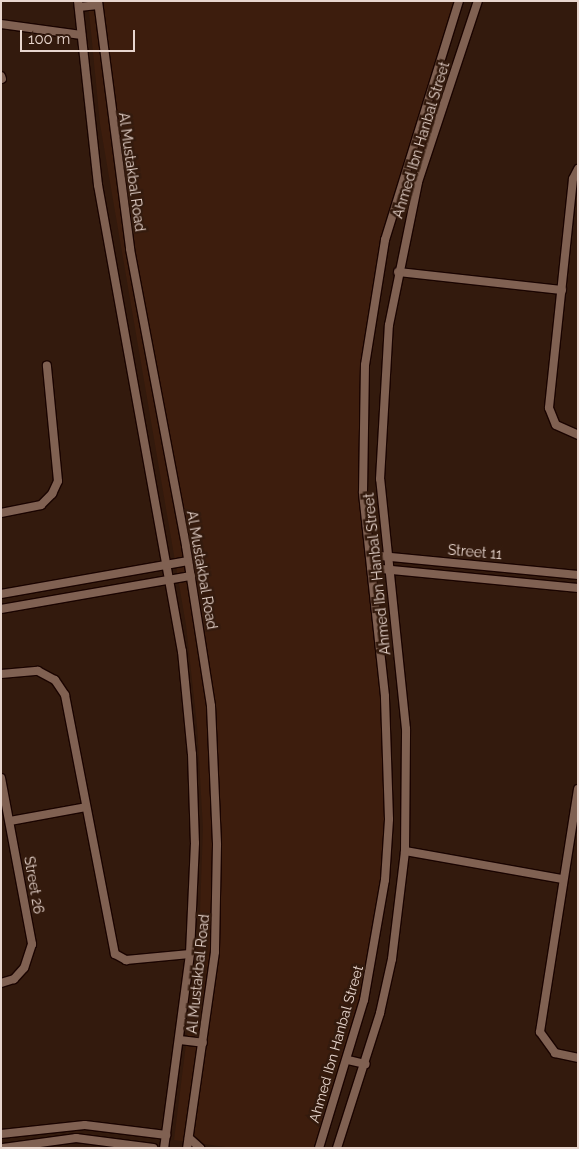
<!DOCTYPE html>
<style>
body{margin:0}
#map{position:relative;width:579px;height:1149px;overflow:hidden;background:#331a0d;font-family:Raleway,sans-serif}
div>[style]{position:absolute}
.built>*{inset:0;background:#3d1d0d}
.roads{filter:drop-shadow(1px 0 #1a0400) drop-shadow(-1px 0 #1a0400) drop-shadow(0 1px #1a0400) drop-shadow(0 -1px #1a0400)}
.minor>*{height:8px;margin:-4px;padding:0 4px;transform-origin:4px;border-radius:4px;background:#806152}
span{translate:-50% -50%;white-space:nowrap;text-align:center;line-height:1.15;-webkit-text-stroke:5px #331a0d;paint-order:stroke}
.street-label{font-size:14px;color:#e8d6ce}
.frame{position:absolute;inset:0;border:2px solid #e8d6ce;pointer-events:none}
.scale{position:absolute;left:20px;top:30px;width:115px;height:22px;box-sizing:border-box;border:2px solid #e8d6ce;border-top:0;padding-left:6px;font-size:15px;line-height:18px;white-space:nowrap;color:#e8d6ce;-webkit-text-stroke:4px #331a0d;paint-order:stroke}
</style>
<div id="map">
<div class="built">
<i style="clip-path:polygon(88px 1px,454px 1px,388px 241px,368px 365px,366px 493px,388px 696px,392px 819px,388px 881px,366px 1002px,322px 1148px,233px 1148px,174px 1140px,199px 940px,203px 828px,197px 726px,186px 625px,100px 124px)"></i>
</div>
<div class="roads">
<div class="minor">
<i style="left:78px;top:1px;width:185px;rotate:83.8deg"></i>
<i style="left:98px;top:185px;width:474px;rotate:79.8deg"></i>
<i style="left:182px;top:651px;width:103px;rotate:84.5deg"></i>
<i style="left:192px;top:754px;width:89px;rotate:88.1deg"></i>
<i style="left:195px;top:843px;width:111px;rotate:92.6deg"></i>
<i style="left:190px;top:954px;width:196px;rotate:97.6deg"></i>
<i style="left:98px;top:1px;width:250px;rotate:82.6deg"></i>
<i style="left:130px;top:249px;width:302px;rotate:79.3deg"></i>
<i style="left:186px;top:546px;width:162px;rotate:81.1deg"></i>
<i style="left:211px;top:706px;width:139px;rotate:87.5deg"></i>
<i style="left:217px;top:845px;width:107px;rotate:91.1deg"></i>
<i style="left:215px;top:952px;width:198px;rotate:98.1deg"></i>
<i style="left:79px;top:7px;width:19px;rotate:-6deg"></i>
<i style="left:1px;top:24px;width:81px;rotate:7.8deg"></i>
<i style="left:1px;top:76px;width:3px;rotate:72deg"></i>
<i style="left:578px;top:169px;width:11px;rotate:117deg"></i>
<i style="left:573px;top:179px;width:230px;rotate:96deg"></i>
<i style="left:549px;top:408px;width:18px;rotate:68deg"></i>
<i style="left:556px;top:425px;width:24px;rotate:24deg"></i>
<i style="left:398px;top:272px;width:165px;rotate:6.3deg"></i>
<i style="left:1px;top:513px;width:41px;rotate:-11.3deg"></i>
<i style="left:41px;top:505px;width:16px;rotate:-45deg"></i>
<i style="left:52px;top:494px;width:14px;rotate:-65deg"></i>
<i style="left:58px;top:481px;width:116px;rotate:-95.5deg"></i>
<i style="left:370px;top:555px;width:209px;rotate:5.5deg"></i>
<i style="left:371px;top:568px;width:208px;rotate:5.5deg"></i>
<i style="left:1px;top:594px;width:190px;rotate:-10deg"></i>
<i style="left:1px;top:609px;width:193px;rotate:-9.9deg"></i>
<i style="left:1px;top:674px;width:37px;rotate:-5deg"></i>
<i style="left:38px;top:671px;width:19px;rotate:28deg"></i>
<i style="left:55px;top:680px;width:18px;rotate:56deg"></i>
<i style="left:65px;top:695px;width:264px;rotate:79.1deg"></i>
<i style="left:115px;top:954px;width:13px;rotate:29deg"></i>
<i style="left:126px;top:960px;width:64px;rotate:-5.4deg"></i>
<i style="left:1px;top:778px;width:169px;rotate:79.4deg"></i>
<i style="left:32px;top:944px;width:25px;rotate:108deg"></i>
<i style="left:24px;top:968px;width:15px;rotate:132deg"></i>
<i style="left:14px;top:979px;width:14px;rotate:163deg"></i>
<i style="left:578px;top:789px;width:246px;rotate:98.9deg"></i>
<i style="left:540px;top:1032px;width:26px;rotate:54deg"></i>
<i style="left:555px;top:1053px;width:24px;rotate:12deg"></i>
<i style="left:10px;top:821px;width:77px;rotate:-10.4deg"></i>
<i style="left:405px;top:851px;width:159px;rotate:10.1deg"></i>
<i style="left:180px;top:1040px;width:23px;rotate:7deg"></i>
<i style="left:348px;top:1060px;width:18px;rotate:13deg"></i>
<i style="left:1px;top:1134px;width:84px;rotate:-6.1deg"></i>
<i style="left:85px;top:1125px;width:82px;rotate:7deg"></i>
<i style="left:189px;top:1138px;width:15px;rotate:42deg"></i>
<i style="left:3px;top:1148px;width:74px;rotate:-7.8deg"></i>
<i style="left:76px;top:1138px;width:78px;rotate:7.4deg"></i>
<i style="left:319px;top:1148px;width:155px;rotate:-73.1deg"></i>
<i style="left:364px;top:1000px;width:122px;rotate:-80.1deg"></i>
<i style="left:385px;top:880px;width:61px;rotate:-86.2deg"></i>
<i style="left:389px;top:819px;width:123px;rotate:-91.9deg"></i>
<i style="left:385px;top:696px;width:205px;rotate:-96.2deg"></i>
<i style="left:363px;top:492px;width:127px;rotate:-89.1deg"></i>
<i style="left:365px;top:365px;width:127px;rotate:-80.9deg"></i>
<i style="left:385px;top:240px;width:250px;rotate:-72.8deg"></i>
<i style="left:337px;top:1148px;width:142px;rotate:-72.3deg"></i>
<i style="left:380px;top:1013px;width:55px;rotate:-77.5deg"></i>
<i style="left:392px;top:959px;width:109px;rotate:-83.1deg"></i>
<i style="left:405px;top:851px;width:122px;rotate:-89.5deg"></i>
<i style="left:406px;top:729px;width:251px;rotate:-95.9deg"></i>
<i style="left:380px;top:479px;width:154px;rotate:-86.7deg"></i>
<i style="left:389px;top:325px;width:146px;rotate:-78.5deg"></i>
<i style="left:418px;top:182px;width:191px;rotate:-71.7deg"></i>
</div>
</div>
<div class="street-label">
<span style="left:421px;top:140px;rotate:-73deg">Ahmed Ibn Hanbal Street</span>
<span style="left:132px;top:172px;rotate:82deg">Al Mustakbal Road</span>
<span style="left:475px;top:552px;rotate:5deg">Street 11</span>
<span style="left:202px;top:570px;rotate:80deg">Al Mustakbal Road</span>
<span style="left:377px;top:574px;rotate:-96deg">Ahmed Ibn Hanbal Street</span>
<span style="left:34px;top:885px;rotate:80deg">Street 26</span>
<span style="left:198px;top:974px;rotate:-84deg">Al Mustakbal Road</span>
<span style="left:336px;top:1044px;rotate:-74deg">Ahmed Ibn Hanbal Street</span>
</div>
<div class="frame"></div>
<div class="scale">100 m</div>
</div>
